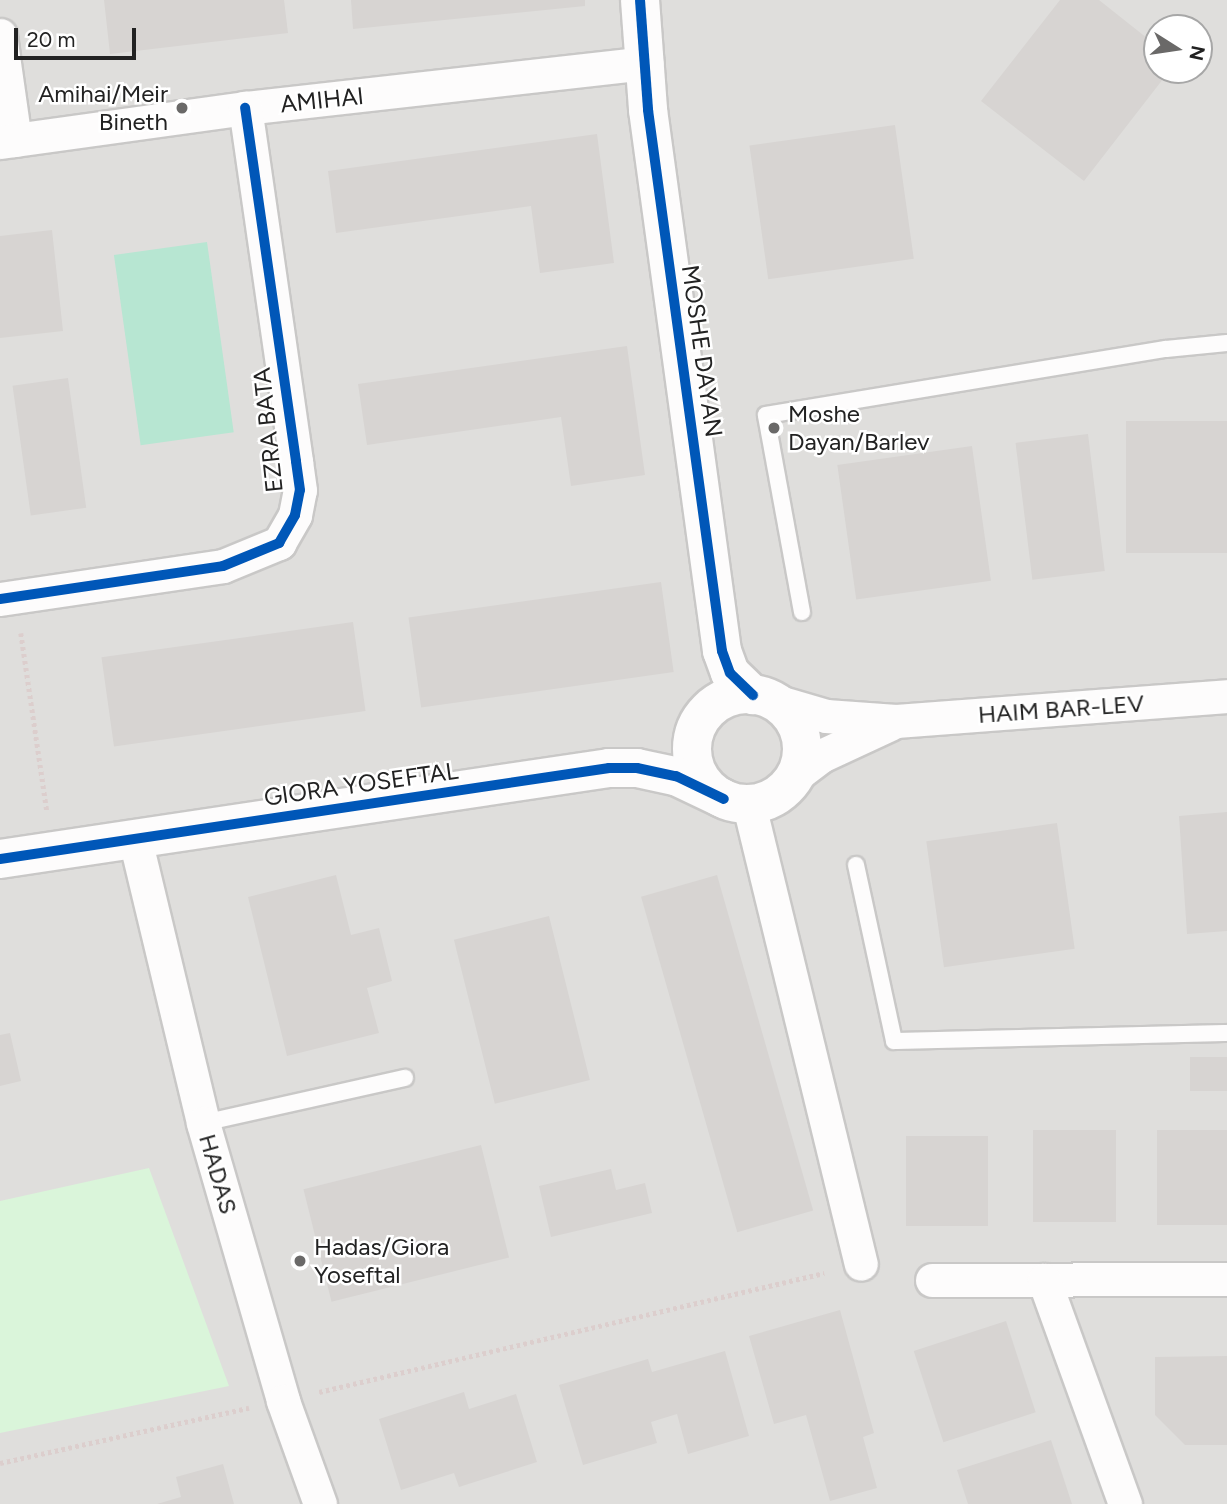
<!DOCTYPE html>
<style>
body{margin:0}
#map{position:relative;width:1227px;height:1504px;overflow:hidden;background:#f0eeeb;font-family:Figtree,sans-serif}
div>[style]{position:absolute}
.residential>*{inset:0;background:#dfdedc}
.park>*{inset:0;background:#daf5da}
.pitch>*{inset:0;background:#b7e6d2;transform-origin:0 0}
.building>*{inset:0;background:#d7d4d2;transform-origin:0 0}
.path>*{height:4.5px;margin-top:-2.25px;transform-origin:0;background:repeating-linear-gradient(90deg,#dccecd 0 3.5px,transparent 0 7px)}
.roads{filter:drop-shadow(2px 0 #c9c8c7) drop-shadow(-2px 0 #c9c8c7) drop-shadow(0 2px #c9c8c7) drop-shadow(0 -2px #c9c8c7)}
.service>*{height:16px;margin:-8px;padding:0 8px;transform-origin:8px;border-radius:8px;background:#fdfcfc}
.minor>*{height:33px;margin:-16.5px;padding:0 16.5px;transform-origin:16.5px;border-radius:16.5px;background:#fdfcfc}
.tertiary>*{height:38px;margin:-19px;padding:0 19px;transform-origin:19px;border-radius:19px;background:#fdfcfc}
.tertiary>.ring{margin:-19px;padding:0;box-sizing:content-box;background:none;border:38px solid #fdfcfc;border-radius:50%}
.cycleway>*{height:10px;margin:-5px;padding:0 5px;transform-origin:5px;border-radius:5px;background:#0057b8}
.dots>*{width:19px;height:19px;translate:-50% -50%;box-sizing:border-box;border:4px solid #fff;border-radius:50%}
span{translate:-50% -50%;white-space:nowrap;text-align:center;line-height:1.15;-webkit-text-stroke:5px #fff;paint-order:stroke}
.poi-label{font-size:24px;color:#222}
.right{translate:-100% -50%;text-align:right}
.left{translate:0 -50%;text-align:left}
.street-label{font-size:24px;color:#222}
.north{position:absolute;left:1143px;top:14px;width:70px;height:70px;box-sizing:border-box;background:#fff;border:2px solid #a7a7a7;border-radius:50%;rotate:102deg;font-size:19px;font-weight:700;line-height:28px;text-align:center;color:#222}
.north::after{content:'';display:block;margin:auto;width:24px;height:32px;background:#6a6968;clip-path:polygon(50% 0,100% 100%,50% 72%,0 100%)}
.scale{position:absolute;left:14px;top:28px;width:122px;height:32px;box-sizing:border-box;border:4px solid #222;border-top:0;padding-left:9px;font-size:21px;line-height:24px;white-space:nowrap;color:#222;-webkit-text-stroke:5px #fff;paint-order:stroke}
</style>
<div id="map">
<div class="residential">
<i style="clip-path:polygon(evenodd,0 0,1227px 0,1227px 1504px,0 1504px,0 0,1157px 28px,1199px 28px,1199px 70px,1157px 70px,1157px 28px)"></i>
</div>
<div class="park">
<i style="clip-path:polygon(149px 1168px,229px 1386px,0 1433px,0 1201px)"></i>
</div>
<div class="pitch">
<i style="left:207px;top:242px;width:192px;height:94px;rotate:82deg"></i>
</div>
<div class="building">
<i style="clip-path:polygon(104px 0,284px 0,288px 33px,110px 54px)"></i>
<i style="clip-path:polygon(351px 0,585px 0,585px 6px,353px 29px)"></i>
<i style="clip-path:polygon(1060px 0,1099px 0,1157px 46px,1157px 70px,1170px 70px,1084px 181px,981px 101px)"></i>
<i style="left:895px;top:125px;width:135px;height:147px;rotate:82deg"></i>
<i style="clip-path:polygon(597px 134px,614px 263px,540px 273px,531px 206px,336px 233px,328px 171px)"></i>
<i style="clip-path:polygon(52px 230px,63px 331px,0 338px,0 236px)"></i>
<i style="clip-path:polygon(627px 346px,645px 475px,571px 486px,561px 417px,367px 445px,358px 384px)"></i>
<i style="left:68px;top:378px;width:131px;height:56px;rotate:82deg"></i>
<i style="left:1227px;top:421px;width:132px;height:101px;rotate:90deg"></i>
<i style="left:1088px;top:434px;width:138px;height:73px;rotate:83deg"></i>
<i style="left:972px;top:446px;width:136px;height:136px;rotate:82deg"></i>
<i style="left:661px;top:582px;width:91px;height:255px;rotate:82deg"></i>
<i style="left:353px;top:622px;width:90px;height:254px;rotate:82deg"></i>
<i style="clip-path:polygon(1227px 812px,1227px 931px,1187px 934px,1179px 816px)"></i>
<i style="left:1057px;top:823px;width:127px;height:132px;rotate:82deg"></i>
<i style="clip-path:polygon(336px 875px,351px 935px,379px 928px,392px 981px,367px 988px,379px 1033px,287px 1056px,248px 897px)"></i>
<i style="left:717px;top:875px;width:349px;height:79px;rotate:74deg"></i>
<i style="left:549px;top:916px;width:169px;height:98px;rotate:76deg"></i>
<i style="clip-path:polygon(10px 1033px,21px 1081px,0 1086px,0 1035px)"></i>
<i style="left:1227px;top:1057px;width:34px;height:37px;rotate:90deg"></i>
<i style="left:1116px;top:1130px;width:92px;height:83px;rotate:90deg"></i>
<i style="left:1227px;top:1130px;width:95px;height:70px;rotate:90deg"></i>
<i style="left:906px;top:1136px;width:82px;height:90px"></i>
<i style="left:481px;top:1145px;width:116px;height:183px;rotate:76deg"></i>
<i style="clip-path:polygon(611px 1169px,616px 1190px,645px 1183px,652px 1213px,551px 1237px,539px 1186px)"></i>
<i style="clip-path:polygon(840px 1310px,874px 1433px,863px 1437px,877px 1488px,830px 1501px,806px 1415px,774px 1424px,749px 1336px)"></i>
<i style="left:1006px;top:1321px;width:96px;height:97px;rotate:72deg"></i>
<i style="clip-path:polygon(725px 1351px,749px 1436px,688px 1454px,677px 1414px,651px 1422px,657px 1443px,583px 1465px,559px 1385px,648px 1359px,652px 1372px)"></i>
<i style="clip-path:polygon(1227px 1356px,1227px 1445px,1185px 1445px,1155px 1415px,1155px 1357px)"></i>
<i style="clip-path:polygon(464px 1392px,469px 1409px,516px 1394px,537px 1462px,459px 1487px,454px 1473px,401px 1490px,379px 1419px)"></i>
<i style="clip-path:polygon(1051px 1440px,1072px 1504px,968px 1504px,957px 1470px)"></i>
<i style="clip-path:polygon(223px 1464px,234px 1504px,157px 1504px,181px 1497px,176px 1477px)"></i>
</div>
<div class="path">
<i style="left:21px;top:633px;width:180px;rotate:81.7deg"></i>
<i style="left:319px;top:1392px;width:519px;rotate:-13.26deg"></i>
<i style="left:0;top:1463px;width:255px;rotate:-12.5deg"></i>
</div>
<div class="roads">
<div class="service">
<i style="left:802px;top:612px;width:200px;rotate:-100.4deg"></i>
<i style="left:766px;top:415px;width:405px;rotate:-9.4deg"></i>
<i style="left:1166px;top:349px;width:61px;rotate:-5.6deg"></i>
<i style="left:856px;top:865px;width:180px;rotate:77.8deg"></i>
<i style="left:894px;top:1041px;width:333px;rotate:-1.4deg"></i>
<i style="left:203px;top:1123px;width:207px;rotate:-12.6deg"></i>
</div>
<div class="minor">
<i style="left:0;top:35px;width:106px;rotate:81.9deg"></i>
<i style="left:0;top:142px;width:247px;rotate:-7.9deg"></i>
<i style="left:245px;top:108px;width:404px;rotate:-6.4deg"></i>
<i style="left:0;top:599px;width:225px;rotate:-8.4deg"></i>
<i style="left:223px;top:566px;width:61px;rotate:-22.3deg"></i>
<i style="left:279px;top:543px;width:32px;rotate:-60deg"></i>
<i style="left:295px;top:515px;width:25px;rotate:-79deg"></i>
<i style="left:300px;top:490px;width:29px;rotate:-98deg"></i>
<i style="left:296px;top:461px;width:357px;rotate:-98.2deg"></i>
<i style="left:772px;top:700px;width:56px;rotate:16.5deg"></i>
<i style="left:826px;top:716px;width:70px;rotate:4.1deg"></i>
<i style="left:896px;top:721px;width:332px;rotate:-4.3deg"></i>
<i style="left:796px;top:775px;width:31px;rotate:-37deg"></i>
<i style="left:821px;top:756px;width:76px;rotate:-24.9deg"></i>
<i style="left:749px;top:805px;width:472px;rotate:76.3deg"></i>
<i style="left:135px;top:839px;width:292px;rotate:76.5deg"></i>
<i style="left:203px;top:1123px;width:289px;rotate:73.9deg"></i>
<i style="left:283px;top:1401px;width:109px;rotate:70.2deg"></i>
<i style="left:932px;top:1280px;width:295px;rotate:-0.2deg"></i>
<i style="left:1044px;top:1280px;width:238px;rotate:70.1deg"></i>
</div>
<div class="tertiary">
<i style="left:640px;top:0;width:110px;rotate:85.8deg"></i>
<i style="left:648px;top:110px;width:546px;rotate:82.21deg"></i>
<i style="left:722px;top:651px;width:23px;rotate:70deg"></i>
<i style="left:730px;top:673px;width:32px;rotate:44deg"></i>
<i class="ring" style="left:692px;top:694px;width:72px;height:72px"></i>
<i style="left:0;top:859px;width:616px;rotate:-8.5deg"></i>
<i style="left:609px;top:768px;width:28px"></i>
<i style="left:637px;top:768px;width:40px;rotate:12deg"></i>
<i style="left:676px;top:776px;width:53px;rotate:25.6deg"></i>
</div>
</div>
<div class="cycleway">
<i style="left:640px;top:0;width:110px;rotate:85.8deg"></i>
<i style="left:648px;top:110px;width:546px;rotate:82.21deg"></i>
<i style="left:722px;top:651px;width:23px;rotate:70deg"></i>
<i style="left:730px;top:673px;width:32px;rotate:44deg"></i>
<i style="left:0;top:599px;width:225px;rotate:-8.4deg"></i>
<i style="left:223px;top:566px;width:61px;rotate:-22.3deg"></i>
<i style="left:279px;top:543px;width:32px;rotate:-60deg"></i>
<i style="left:295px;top:515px;width:25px;rotate:-79deg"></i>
<i style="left:300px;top:490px;width:29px;rotate:-98deg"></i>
<i style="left:296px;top:461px;width:357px;rotate:-98.2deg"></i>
<i style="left:0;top:859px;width:616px;rotate:-8.5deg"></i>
<i style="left:609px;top:768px;width:28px"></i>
<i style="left:637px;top:768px;width:40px;rotate:12deg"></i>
<i style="left:676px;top:776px;width:53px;rotate:25.6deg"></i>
</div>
<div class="dots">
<i style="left:182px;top:108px;background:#6a6968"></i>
<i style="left:774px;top:428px;background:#6a6968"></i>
<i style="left:300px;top:1261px;background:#6a6968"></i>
</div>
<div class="poi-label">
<span class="right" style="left:168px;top:108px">Amihai/Meir<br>Bineth</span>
<span class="left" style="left:788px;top:428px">Moshe<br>Dayan/Barlev</span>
<span class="left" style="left:314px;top:1261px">Hadas/Giora<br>Yoseftal</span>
</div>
<div class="street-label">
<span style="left:322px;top:100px;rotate:-6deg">AMIHAI</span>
<span style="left:702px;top:351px;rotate:82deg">MOSHE DAYAN</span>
<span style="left:268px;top:430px;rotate:-96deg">EZRA BATA</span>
<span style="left:1061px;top:709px;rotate:-4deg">HAIM BAR-LEV</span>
<span style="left:361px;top:784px;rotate:-8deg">GIORA YOSEFTAL</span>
<span style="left:218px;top:1174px;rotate:74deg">HADAS</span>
</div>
<div class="north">N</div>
<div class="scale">20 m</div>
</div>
